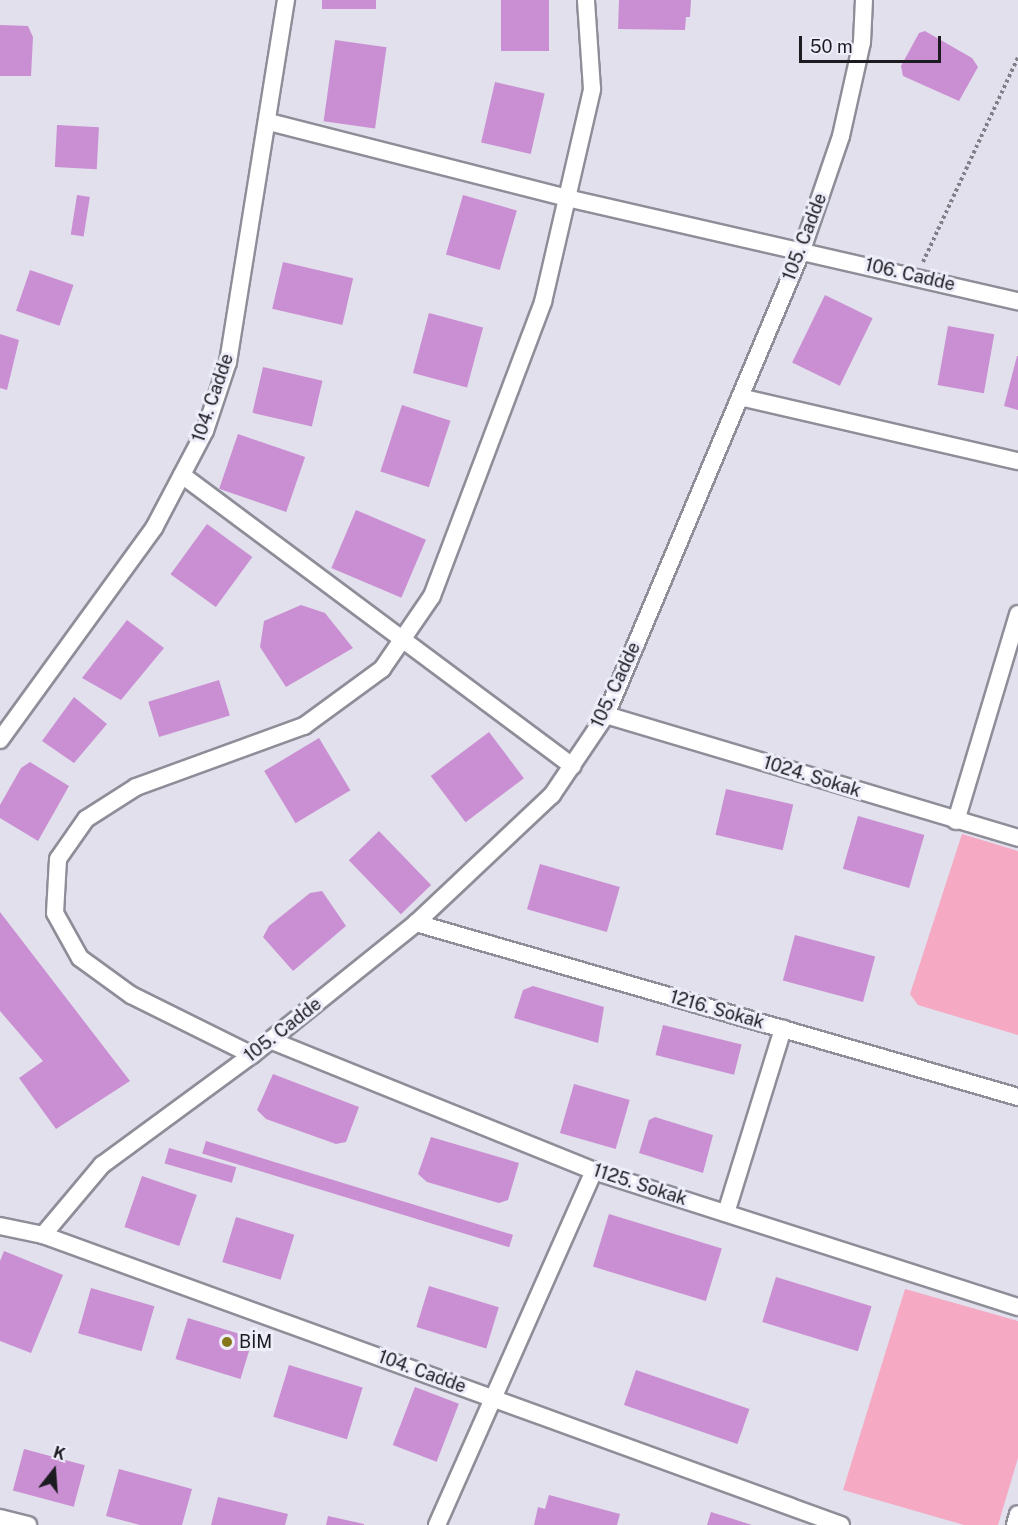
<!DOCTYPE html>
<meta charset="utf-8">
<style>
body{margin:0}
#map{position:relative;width:1018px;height:1525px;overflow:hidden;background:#e1e0ec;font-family:"Public Sans",sans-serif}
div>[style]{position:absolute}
.green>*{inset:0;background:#f5a9c3}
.building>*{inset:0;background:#ca8fd3;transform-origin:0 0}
.path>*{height:4px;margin-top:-2px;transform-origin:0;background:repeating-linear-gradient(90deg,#818089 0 3px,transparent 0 6px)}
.roads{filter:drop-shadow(2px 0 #8e8e99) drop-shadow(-2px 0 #8e8e99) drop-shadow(0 2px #8e8e99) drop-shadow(0 -2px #8e8e99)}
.minor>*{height:16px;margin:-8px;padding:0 8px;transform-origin:8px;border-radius:8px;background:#fff}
.dots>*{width:16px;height:16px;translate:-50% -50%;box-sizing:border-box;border:3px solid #eeedfa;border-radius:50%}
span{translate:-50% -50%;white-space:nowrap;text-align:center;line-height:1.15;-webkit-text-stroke:6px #eeedfa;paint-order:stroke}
.street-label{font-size:18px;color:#1b1b20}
.poi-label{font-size:18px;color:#1b1b20}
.left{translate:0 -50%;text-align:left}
.north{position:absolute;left:24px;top:1441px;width:60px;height:60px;-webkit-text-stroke:4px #eeedfa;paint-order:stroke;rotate:17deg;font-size:16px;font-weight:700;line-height:24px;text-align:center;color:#1b1b20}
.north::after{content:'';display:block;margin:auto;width:21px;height:27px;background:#1b1b20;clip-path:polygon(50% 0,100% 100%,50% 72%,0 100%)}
.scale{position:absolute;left:799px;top:36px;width:142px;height:27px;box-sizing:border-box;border:3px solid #1b1b20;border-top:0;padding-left:8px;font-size:18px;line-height:21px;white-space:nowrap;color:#1b1b20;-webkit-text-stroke:4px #eeedfa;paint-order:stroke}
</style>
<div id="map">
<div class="green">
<i style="clip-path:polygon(962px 834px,1018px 851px,1018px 1035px,918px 1005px,910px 994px)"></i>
<i style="clip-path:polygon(905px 1289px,1018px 1321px,1018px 1458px,998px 1525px,964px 1525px,843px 1490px)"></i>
</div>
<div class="building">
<i style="left:322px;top:0;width:54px;height:9px"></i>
<i style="left:501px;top:0;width:48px;height:51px"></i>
<i style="clip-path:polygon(619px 0,691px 0,690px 17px,686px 17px,685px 30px,618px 29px)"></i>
<i style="clip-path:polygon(0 25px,28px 26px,33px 37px,31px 76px,0 76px)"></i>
<i style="clip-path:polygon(925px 31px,972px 58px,978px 67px,959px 101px,903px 76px,901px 66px,919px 33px)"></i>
<i style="left:335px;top:40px;width:52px;height:82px;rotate:8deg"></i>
<i style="left:495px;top:82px;width:51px;height:62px;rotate:13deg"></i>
<i style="left:57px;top:125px;width:42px;height:42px;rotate:3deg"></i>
<i style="left:77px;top:195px;width:13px;height:40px;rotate:9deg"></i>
<i style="left:463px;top:195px;width:56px;height:62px;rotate:16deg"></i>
<i style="left:283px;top:262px;width:72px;height:48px;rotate:13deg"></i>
<i style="left:30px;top:270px;width:46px;height:43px;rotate:19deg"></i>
<i style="left:825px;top:295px;width:53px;height:75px;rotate:26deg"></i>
<i style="left:429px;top:313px;width:56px;height:62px;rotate:15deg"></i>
<i style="left:948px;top:326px;width:47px;height:60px;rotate:10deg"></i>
<i style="clip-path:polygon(0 334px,19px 340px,7px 390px,0 388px)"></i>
<i style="clip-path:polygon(1017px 356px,1018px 356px,1018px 410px,1004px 406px)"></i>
<i style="left:263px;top:367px;width:61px;height:47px;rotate:13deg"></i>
<i style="left:402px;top:405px;width:51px;height:70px;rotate:18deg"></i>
<i style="left:238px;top:434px;width:71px;height:58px;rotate:19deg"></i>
<i style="left:356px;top:510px;width:76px;height:63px;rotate:23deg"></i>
<i style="left:207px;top:524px;width:56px;height:62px;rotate:36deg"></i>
<i style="clip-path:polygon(301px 605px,325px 613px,353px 648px,286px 687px,260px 647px,264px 621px)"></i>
<i style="clip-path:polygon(127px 620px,164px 648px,121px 700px,82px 678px)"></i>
<i style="left:219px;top:680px;width:37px;height:74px;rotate:73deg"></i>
<i style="clip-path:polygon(74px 697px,107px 724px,74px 763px,42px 741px)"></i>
<i style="left:489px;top:732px;width:58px;height:73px;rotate:53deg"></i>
<i style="left:319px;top:738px;width:61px;height:64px;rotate:59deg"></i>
<i style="clip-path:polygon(30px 762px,69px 786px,38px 841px,0 818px,0 805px,21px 768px)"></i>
<i style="left:726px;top:789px;width:69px;height:47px;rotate:13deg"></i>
<i style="left:858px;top:816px;width:69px;height:55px;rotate:16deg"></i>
<i style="left:379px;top:831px;width:75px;height:42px;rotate:46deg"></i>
<i style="left:540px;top:864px;width:83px;height:47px;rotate:16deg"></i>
<i style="clip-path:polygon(322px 891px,346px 926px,293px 971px,263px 937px,269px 926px,310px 893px)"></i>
<i style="clip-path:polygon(0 912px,130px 1081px,56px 1129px,19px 1078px,43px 1061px,0 1011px)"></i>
<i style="left:795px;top:935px;width:83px;height:47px;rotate:15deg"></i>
<i style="clip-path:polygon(533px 986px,604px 1007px,598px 1043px,514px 1018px,523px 990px)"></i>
<i style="left:663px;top:1025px;width:81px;height:31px;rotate:14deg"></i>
<i style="clip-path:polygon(273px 1074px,359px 1107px,346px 1142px,336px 1144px,266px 1119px,257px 1110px)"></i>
<i style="left:574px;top:1084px;width:58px;height:51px;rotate:16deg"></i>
<i style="clip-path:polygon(655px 1117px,713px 1135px,703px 1173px,639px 1153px,649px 1120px)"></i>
<i style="clip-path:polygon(431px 1137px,519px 1163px,508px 1200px,499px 1203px,427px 1182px,418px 1174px)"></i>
<i style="left:206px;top:1141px;width:321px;height:13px;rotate:17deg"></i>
<i style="left:169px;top:1148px;width:70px;height:16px;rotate:16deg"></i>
<i style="left:142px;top:1176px;width:58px;height:54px;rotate:19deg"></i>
<i style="left:609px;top:1214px;width:118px;height:55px;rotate:17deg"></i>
<i style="left:236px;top:1217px;width:61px;height:47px;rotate:17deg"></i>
<i style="clip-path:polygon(4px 1251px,63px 1275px,31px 1353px,0 1341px,0 1261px)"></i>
<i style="left:776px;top:1277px;width:100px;height:47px;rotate:17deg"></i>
<i style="left:429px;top:1286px;width:73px;height:43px;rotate:17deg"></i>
<i style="left:91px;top:1288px;width:66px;height:47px;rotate:16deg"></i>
<i style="left:188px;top:1318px;width:68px;height:43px;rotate:17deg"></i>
<i style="left:289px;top:1365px;width:77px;height:54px;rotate:17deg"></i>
<i style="left:636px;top:1370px;width:120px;height:37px;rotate:19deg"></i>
<i style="left:415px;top:1387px;width:47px;height:62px;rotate:21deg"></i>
<i style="left:24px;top:1449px;width:63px;height:43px;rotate:15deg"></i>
<i style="clip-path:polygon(119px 1469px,192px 1489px,182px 1525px,140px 1525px,106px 1516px)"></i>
<i style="clip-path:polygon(549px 1495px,620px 1514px,617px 1525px,534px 1525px,538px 1507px,545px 1509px)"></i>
<i style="clip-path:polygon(218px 1497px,288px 1514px,285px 1525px,211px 1525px)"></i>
<i style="clip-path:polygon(711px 1512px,752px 1525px,707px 1525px)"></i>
<i style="clip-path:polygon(328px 1516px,364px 1524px,364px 1525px,326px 1525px)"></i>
</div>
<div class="path">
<i style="left:923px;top:262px;width:226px;rotate:-65.1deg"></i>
</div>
<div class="roads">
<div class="minor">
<i style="left:269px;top:122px;width:308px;rotate:14.3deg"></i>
<i style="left:567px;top:198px;width:463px;rotate:12.9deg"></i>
<i style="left:740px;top:397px;width:285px;rotate:13deg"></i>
<i style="left:182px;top:475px;width:487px;rotate:36.7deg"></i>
<i style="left:606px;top:715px;width:430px;rotate:16.6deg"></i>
<i style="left:0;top:740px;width:262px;rotate:-54deg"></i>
<i style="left:154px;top:528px;width:110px;rotate:-62.3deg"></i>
<i style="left:205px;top:431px;width:73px;rotate:-71.6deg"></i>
<i style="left:228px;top:362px;width:367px;rotate:-80.9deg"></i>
<i style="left:956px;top:821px;width:216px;rotate:-73.3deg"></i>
<i style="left:416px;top:923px;width:627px;rotate:16.12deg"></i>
<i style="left:270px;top:1040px;width:349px;rotate:22deg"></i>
<i style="left:594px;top:1171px;width:445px;rotate:17.8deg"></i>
<i style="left:252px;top:1055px;width:135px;rotate:-153.6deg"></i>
<i style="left:131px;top:995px;width:63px;rotate:-144deg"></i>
<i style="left:80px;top:958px;width:51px;rotate:-119.1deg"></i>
<i style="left:55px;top:913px;width:54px;rotate:-86.8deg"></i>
<i style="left:58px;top:859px;width:49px;rotate:-55deg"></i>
<i style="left:86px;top:819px;width:59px;rotate:-32.6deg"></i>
<i style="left:136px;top:787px;width:179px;rotate:-20deg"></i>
<i style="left:304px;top:726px;width:97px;rotate:-36.2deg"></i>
<i style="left:382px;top:669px;width:88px;rotate:-55.6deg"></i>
<i style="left:432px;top:596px;width:314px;rotate:-69.3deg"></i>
<i style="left:543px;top:302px;width:219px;rotate:-77deg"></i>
<i style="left:592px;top:89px;width:89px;rotate:-93.9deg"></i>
<i style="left:726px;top:1213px;width:193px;rotate:-72.8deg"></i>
<i style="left:0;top:1226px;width:44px;rotate:11.8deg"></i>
<i style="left:43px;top:1235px;width:849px;rotate:19.97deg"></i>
<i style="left:43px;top:1235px;width:92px;rotate:-49.9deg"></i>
<i style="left:102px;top:1165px;width:186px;rotate:-36.3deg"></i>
<i style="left:252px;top:1055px;width:211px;rotate:-38.8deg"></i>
<i style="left:416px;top:923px;width:187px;rotate:-43.3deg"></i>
<i style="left:552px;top:795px;width:97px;rotate:-56deg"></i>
<i style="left:606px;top:715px;width:505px;rotate:-67.14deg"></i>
<i style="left:802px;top:250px;width:120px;rotate:-71.1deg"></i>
<i style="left:841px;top:136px;width:96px;rotate:-77.4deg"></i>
<i style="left:862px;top:42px;width:42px;rotate:-87.3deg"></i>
<i style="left:0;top:1518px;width:29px;rotate:14deg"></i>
<i style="left:437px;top:1525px;width:387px;rotate:-66.1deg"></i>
<i style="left:1015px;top:1525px;width:11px;rotate:-75deg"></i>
</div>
</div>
<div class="dots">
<i style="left:227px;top:1342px;background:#85761a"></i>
</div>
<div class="street-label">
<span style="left:805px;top:237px;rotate:-69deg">105. Cadde</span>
<span style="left:910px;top:275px;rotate:13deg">106. Cadde</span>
<span style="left:213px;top:398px;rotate:-71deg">104. Cadde</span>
<span style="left:616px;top:685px;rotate:-65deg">105. Cadde</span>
<span style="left:812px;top:777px;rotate:17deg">1024. Sokak</span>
<span style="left:717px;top:1010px;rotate:16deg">1216. Sokak</span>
<span style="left:283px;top:1030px;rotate:-38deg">105. Cadde</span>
<span style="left:640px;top:1185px;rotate:18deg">1125. Sokak</span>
<span style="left:422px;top:1372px;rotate:20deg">104. Cadde</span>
</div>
<div class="poi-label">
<span class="left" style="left:239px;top:1342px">BİM</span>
</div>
<div class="north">K</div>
<div class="scale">50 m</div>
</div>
